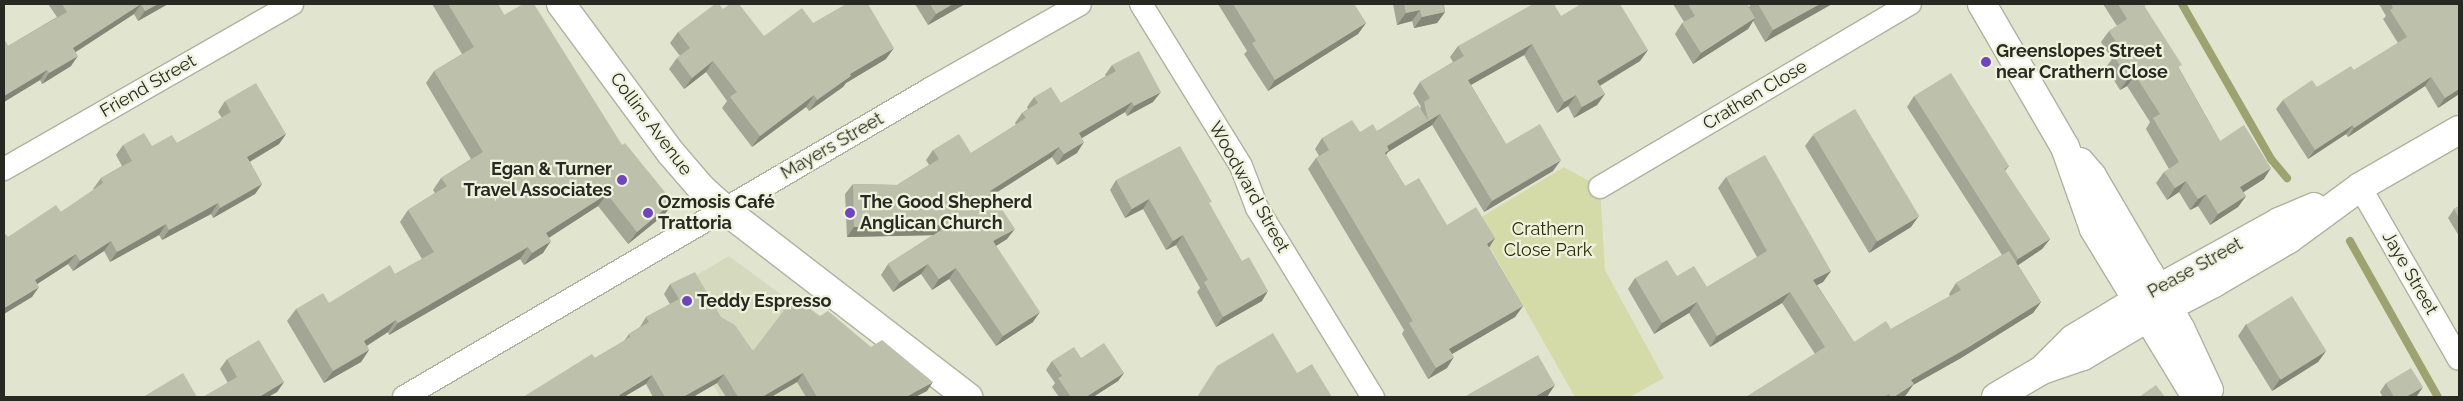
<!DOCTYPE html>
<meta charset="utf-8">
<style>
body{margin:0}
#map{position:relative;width:2463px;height:401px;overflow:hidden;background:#e1e5d0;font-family:Raleway,sans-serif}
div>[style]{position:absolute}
.built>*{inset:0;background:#d5dabf}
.green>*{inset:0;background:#d4dba9}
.stream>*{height:8px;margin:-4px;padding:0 4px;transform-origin:4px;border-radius:4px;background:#9ca270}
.roads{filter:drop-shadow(1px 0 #afb29e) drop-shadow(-1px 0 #afb29e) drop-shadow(0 1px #afb29e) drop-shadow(0 -1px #afb29e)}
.minor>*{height:22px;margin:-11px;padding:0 11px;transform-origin:11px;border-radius:11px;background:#fff}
.tertiary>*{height:28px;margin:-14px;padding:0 14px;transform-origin:14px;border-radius:14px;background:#fff}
.wall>*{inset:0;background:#a3a694}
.shaded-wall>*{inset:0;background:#848778}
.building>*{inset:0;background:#bdc1ac;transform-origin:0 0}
.dots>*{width:14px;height:14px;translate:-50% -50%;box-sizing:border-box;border:2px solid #eff2dd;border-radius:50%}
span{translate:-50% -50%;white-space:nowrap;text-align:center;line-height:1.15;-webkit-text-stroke:4.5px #eff2dd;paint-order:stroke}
.poi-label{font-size:18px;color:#282922;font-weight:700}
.left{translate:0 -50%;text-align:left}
.right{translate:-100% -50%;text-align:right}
.street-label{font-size:18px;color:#282922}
.park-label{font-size:18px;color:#2c2f05}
.frame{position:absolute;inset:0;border:5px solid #282922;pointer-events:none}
</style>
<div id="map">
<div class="built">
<i style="clip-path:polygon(729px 256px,921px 397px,720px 397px,664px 294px)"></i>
</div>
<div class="green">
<i style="clip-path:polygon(1564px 167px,1600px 187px,1605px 270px,1664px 378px,1630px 397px,1575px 397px,1475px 221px)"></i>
</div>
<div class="stream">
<i style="left:2182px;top:4px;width:179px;rotate:60.1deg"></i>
<i style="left:2271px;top:159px;width:25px;rotate:50deg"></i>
<i style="left:2350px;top:241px;width:179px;rotate:60.6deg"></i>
</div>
<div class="roads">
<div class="minor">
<i style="left:1141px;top:4px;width:190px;rotate:58.3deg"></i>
<i style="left:1241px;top:166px;width:45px;rotate:69.1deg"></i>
<i style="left:1257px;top:208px;width:222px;rotate:58.5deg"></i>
<i style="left:4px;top:169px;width:332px;rotate:-29.8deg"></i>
<i style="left:1600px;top:187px;width:360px;rotate:-30.6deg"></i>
<i style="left:2360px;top:187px;width:198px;rotate:60.1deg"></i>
<i style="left:404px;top:397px;width:610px;rotate:-30.35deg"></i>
<i style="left:930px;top:89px;width:172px;rotate:-29.5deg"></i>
</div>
<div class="tertiary">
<i style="left:561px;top:4px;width:185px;rotate:53.6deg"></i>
<i style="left:671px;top:153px;width:48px;rotate:49.3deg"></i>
<i style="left:702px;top:189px;width:31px;rotate:42deg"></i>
<i style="left:725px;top:210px;width:307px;rotate:37.6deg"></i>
<i style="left:1982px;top:4px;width:165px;rotate:59.9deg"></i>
<i style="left:2065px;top:147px;width:87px;rotate:70.5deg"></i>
<i style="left:2094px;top:229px;width:197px;rotate:58.7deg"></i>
<i style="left:2080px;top:162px;width:18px;rotate:49deg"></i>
<i style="left:2092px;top:176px;width:113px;rotate:59.6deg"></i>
<i style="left:2149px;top:273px;width:65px;rotate:60.7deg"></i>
<i style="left:2181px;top:330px;width:66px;rotate:65deg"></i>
<i style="left:2046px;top:366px;width:38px;rotate:-45deg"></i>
<i style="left:2073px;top:339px;width:74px;rotate:-31.1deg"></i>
<i style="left:2136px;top:301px;width:163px;rotate:-28.9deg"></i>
<i style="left:2279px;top:222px;width:38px;rotate:-23deg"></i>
<i style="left:1996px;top:397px;width:53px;rotate:-30.4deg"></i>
<i style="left:2042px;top:370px;width:43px;rotate:-18.9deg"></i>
<i style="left:2083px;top:356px;width:74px;rotate:-30.7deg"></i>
<i style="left:2147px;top:318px;width:76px;rotate:-27.6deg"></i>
<i style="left:2214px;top:283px;width:87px;rotate:-30.4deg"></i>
<i style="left:2289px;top:239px;width:88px;rotate:-36.2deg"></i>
<i style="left:2360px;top:187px;width:114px;rotate:-29.9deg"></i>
</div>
</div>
<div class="wall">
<i style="clip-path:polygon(48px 4px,168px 4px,138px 21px,134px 14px,76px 52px,71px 66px,42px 84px,40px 80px,4px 102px,4px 39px,8px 46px,57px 17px)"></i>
<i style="clip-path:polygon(432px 4px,498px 4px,504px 15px,673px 202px,665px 214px,628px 244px,598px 206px,549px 237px,543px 253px,524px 265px,520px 259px,389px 335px,388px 332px,367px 346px,369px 350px,361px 362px,324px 383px,287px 321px,296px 309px,329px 303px,395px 274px,422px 259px,400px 222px,408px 210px,435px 193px,433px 190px,441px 178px,471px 159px,426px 83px,434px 71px,462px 54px)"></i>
<i style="clip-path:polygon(915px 4px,965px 4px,928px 25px)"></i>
<i style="clip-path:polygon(1218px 4px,1354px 4px,1366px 23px,1358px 34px,1268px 91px,1244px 54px,1247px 51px)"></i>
<i style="clip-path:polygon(1393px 4px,1445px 4px,1444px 4px,1445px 12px,1437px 23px,1414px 28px,1412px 21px,1397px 25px)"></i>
<i style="clip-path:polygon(1673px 4px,1747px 4px,1749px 7px,1751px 4px,1832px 4px,1765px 42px,1753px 21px,1748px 29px,1693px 64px,1675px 34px,1682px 23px,1684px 22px)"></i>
<i style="clip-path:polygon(2103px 4px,2147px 4px,2144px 6px,2220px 141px,2264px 179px,2243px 192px,2246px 196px,2238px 207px,2210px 225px,2198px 206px,2190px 210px,2179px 192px,2167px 200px,2156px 183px,2164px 172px,2169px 169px,2146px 129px,2150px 122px,2127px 86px,2120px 90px,2106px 67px,2112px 59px,2101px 42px,2109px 31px,2117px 26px)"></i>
<i style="clip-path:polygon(2379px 4px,2459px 4px,2459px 94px,2438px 108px,2425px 86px,2348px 137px,2346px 134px,2308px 159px,2276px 109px,2283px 100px,2317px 87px,2354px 70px,2398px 43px,2383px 19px,2386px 16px)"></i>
<i style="clip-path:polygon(1561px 16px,1648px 50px,1640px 61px,1600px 86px,1605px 94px,1597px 105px,1574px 118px,1568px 106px,1557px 113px,1524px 55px,1471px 85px,1506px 144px,1553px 171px,1484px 212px,1432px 125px,1388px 152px,1386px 155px,1405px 186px,1447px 225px,1495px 238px,1489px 248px,1523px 306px,1515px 317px,1452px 354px,1447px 368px,1428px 379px,1402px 334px,1404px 330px,1308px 169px,1316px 158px,1319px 156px,1315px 149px,1322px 138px,1360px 132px,1377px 131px,1420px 108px,1421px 107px,1413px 93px,1420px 82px,1453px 62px,1450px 57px,1458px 46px)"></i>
<i style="clip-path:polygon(813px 23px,886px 59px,846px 83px,843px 87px,809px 111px,806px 107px,752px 147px,722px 108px,727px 101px,706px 72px,684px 89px,669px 69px,677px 58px,680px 56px,670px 43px,678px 32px,764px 36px)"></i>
<i style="clip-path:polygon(1112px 65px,1153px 102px,1127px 116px,1125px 112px,1082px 138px,1077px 153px,1057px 165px,1052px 157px,993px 195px,1007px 239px,996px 246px,1033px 322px,996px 346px,949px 279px,932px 290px,921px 274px,893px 292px,881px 275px,888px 264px,933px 235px,847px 237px,845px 194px,853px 184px,897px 185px,929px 165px,926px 160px,933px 150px,971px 153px,1016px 125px,1015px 123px,1022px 113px,1028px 109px,1027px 107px,1034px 97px,1061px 103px,1106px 76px,1105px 75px)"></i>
<i style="clip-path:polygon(1914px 96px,2009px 166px,2005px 171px,2050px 239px,2042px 249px,2018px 265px,2041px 302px,2033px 313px,1961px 358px,1913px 385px,1906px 395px,1903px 397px,1746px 397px,1815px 354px,1782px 303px,1710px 347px,1689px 313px,1654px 334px,1628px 289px,1635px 278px,1677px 276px,1707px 287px,1757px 257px,1718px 188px,1726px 177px,1831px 271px,1823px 282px,1817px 285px,1854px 342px,1891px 329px,1950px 296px,1949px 294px,1956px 283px,2002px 255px,1907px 107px)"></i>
<i style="clip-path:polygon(225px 101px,286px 134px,279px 144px,250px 162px,262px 184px,255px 194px,213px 218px,211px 214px,162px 240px,159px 235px,110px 262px,104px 251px,73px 271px,68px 264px,37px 284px,32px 297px,8px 237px,61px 212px,94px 190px,93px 189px,101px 178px,122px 166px,116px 155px,123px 145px,152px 146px,177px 143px,222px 118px,218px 112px)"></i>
<i style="clip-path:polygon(1813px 135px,1911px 227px,1869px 253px,1805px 146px)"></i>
<i style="clip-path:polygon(1116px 180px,1210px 205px,1262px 301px,1216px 327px,1197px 292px,1200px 288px,1176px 245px,1166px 250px,1143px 209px,1125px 218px,1110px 190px)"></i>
<i style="clip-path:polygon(2459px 206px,2459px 236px,2448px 218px,2454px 209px)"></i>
<i style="clip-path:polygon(670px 284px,721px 317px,753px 351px,927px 391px,915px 397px,806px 397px,797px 382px,771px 397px,726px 397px,717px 383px,693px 397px,653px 397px,646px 384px,595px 358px,624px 341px,629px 334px,640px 327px,646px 317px,670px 304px,664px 294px)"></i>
<i style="clip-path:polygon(2246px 324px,2326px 351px,2318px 362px,2272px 391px,2238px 336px)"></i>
<i style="clip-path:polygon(1081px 358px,1124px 373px,1118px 381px,1093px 397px,1059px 397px,1052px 387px,1055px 383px,1046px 370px,1052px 361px)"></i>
<i style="clip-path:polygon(227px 359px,284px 382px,277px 392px,268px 397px,203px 397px,228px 383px,220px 369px)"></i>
<i style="clip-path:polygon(2386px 383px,2417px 396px,2414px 397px,2383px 397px,2380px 392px)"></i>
</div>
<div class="shaded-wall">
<i style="clip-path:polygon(141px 4px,134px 14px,66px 58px,73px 48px)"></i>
<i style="clip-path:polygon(158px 4px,168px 4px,138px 21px,145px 11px)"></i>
<i style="clip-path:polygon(953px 4px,965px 4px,928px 25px,936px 14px)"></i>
<i style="clip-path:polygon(1820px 4px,1832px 4px,1765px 42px,1773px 30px)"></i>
<i style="clip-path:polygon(1420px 10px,1412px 21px,1397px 25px,1406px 13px)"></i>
<i style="clip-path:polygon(1445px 12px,1437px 23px,1414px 28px,1422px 17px)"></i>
<i style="clip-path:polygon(1755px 18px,1748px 29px,1693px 64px,1701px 53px)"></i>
<i style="clip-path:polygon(1366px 23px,1358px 34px,1268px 91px,1275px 80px)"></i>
<i style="clip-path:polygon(1532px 44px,1524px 55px,1460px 91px,1468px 80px)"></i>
<i style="clip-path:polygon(894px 48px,886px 59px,846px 83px,843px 87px,809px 111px,817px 100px,850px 74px)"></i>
<i style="clip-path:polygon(1648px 50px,1640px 61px,1589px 92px,1597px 81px)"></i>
<i style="clip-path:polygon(78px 56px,71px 66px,42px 84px,49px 73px)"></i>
<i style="clip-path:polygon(713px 61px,706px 72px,684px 89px,692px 78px)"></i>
<i style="clip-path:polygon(47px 70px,40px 80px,4px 102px,4px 96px)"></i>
<i style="clip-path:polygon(2135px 75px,2127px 86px,2120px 90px,2128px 79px)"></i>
<i style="clip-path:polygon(2431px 77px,2425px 86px,2348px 137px,2354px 128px)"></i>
<i style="clip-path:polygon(2459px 89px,2459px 94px,2438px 108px,2445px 98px)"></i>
<i style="clip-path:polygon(1161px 92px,1153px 102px,1127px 116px,1134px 106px)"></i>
<i style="clip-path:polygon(1605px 94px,1597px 105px,1574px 118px,1582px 107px)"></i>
<i style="clip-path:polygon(814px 95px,806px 107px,752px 147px,760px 136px)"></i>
<i style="clip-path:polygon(1576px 95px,1568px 106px,1557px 113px,1564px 102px)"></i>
<i style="clip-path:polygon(1132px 102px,1125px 112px,1072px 144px,1079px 133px)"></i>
<i style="clip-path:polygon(1440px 114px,1432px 125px,1388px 152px,1381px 162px,1387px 146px)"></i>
<i style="clip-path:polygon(2353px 125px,2346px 134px,2308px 159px,2315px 150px)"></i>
<i style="clip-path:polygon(286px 134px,279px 144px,240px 167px,247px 157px)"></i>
<i style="clip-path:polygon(1084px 142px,1077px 153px,1057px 165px,1064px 154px)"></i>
<i style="clip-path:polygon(1059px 147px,1052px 157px,983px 201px,990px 191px)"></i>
<i style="clip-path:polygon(1561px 160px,1553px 171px,1484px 212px,1492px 201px)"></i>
<i style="clip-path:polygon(2271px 168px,2264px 179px,2233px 199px,2240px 187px)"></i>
<i style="clip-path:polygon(2186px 181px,2179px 192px,2167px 200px,2175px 188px)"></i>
<i style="clip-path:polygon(262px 184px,255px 194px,213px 218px,220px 208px)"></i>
<i style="clip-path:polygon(607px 194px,598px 206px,538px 245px,546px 233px)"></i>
<i style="clip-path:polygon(2206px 194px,2198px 206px,2190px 210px,2198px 199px)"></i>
<i style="clip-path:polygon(2246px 196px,2238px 207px,2210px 225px,2218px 214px)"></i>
<i style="clip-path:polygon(1149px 199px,1143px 209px,1125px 218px,1132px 209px)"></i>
<i style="clip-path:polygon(673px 202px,665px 214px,628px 244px,637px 232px)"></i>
<i style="clip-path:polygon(218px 203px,211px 214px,162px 240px,169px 230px)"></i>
<i style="clip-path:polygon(1919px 216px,1911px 227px,1869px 253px,1877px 241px)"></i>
<i style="clip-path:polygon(166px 224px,159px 235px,110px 262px,117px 252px)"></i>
<i style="clip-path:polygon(949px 225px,942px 235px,847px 237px,854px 227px)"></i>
<i style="clip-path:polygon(1015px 229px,1007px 239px,986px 252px,993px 241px)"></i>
<i style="clip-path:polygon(1183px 235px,1176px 245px,1166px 250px,1173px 241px)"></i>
<i style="clip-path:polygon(1495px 238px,1488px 249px,1487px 244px)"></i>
<i style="clip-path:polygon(2050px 239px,2042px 249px,2011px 270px,2018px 259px)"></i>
<i style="clip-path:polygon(111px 241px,104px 251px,73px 271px,80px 261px)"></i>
<i style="clip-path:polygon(551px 241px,543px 253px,524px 265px,532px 253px)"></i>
<i style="clip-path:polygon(528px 247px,520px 259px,389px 335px,398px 323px)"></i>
<i style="clip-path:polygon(76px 254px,68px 264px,28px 290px,35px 280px)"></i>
<i style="clip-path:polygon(928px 264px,921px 274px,893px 292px,900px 282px)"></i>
<i style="clip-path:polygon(956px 268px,949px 279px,932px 290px,939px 279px)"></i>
<i style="clip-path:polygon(1831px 271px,1823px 282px,1806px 291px,1813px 280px)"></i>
<i style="clip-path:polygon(39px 287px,32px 297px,4px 314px,4px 308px)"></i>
<i style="clip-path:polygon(1268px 291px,1262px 301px,1216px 327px,1223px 317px)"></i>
<i style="clip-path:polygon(1790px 292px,1782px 303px,1710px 347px,1717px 336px)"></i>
<i style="clip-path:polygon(1697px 302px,1689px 313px,1654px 334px,1662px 323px)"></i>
<i style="clip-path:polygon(2041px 302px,2033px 313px,1961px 358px,1913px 385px,1906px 395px,1903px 397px,1894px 397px,1911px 380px)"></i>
<i style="clip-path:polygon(1523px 306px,1515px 317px,1442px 360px,1449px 349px)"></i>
<i style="clip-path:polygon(1040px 312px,1033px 322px,996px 346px,1003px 336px)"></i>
<i style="clip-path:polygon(396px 320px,388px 332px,355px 353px,364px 341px)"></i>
<i style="clip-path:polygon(369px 350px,361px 362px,324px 383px,333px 371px)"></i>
<i style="clip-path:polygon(2326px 351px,2318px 362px,2272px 391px,2280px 379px)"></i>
<i style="clip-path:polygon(1454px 357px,1447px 368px,1428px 379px,1436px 368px)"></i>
<i style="clip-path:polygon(803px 373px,797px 382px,771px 397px,762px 397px)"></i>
<i style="clip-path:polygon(1124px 373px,1118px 381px,1093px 397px,1086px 397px)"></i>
<i style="clip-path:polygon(724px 374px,717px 383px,693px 397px,683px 397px)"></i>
<i style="clip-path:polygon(652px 375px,646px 384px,624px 397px,618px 397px,619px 395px)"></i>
<i style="clip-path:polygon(284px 382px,277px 392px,268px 397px,259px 397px)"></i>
<i style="clip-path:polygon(933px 382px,927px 391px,915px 397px,906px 397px)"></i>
<i style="clip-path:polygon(1555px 385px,1547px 397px,1534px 397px)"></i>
<i style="clip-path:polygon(2423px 387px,2417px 396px,2414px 397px,2406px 397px)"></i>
</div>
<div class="building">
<i style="clip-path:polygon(62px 4px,158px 4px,145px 11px,141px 4px,73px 48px,78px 56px,49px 73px,47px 70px,4px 96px,4px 39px,8px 46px,67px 12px)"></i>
<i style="clip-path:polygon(448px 4px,498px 4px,504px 15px,523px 4px,534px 4px,622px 145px,625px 143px,673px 202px,637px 232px,607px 194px,546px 233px,551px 241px,532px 253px,528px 247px,398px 323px,396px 320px,364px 341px,369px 350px,333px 371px,296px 309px,323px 293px,329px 303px,390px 265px,395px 274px,434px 252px,408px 210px,447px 186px,441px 178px,483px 152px,434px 71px,474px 47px)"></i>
<i style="clip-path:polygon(715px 4px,719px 4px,723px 9px,730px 4px,739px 4px,764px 36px,802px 8px,813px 23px,846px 4px,868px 4px,894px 48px,850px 74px,851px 76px,817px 100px,814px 95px,760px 136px,730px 97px,737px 92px,713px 61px,692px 78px,677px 58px,690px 48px,678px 32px)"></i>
<i style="clip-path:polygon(930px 4px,953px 4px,936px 14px)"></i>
<i style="clip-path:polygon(1233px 4px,1354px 4px,1366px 23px,1275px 80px,1252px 43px,1256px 41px)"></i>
<i style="clip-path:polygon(1404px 4px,1443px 4px,1445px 12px,1422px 17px,1420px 10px,1406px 13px)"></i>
<i style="clip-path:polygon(1533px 4px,1554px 4px,1561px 16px,1581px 4px,1620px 4px,1648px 50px,1597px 81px,1605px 94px,1582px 107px,1576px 95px,1564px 102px,1532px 44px,1468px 80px,1506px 144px,1540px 124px,1561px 160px,1492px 201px,1440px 114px,1387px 146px,1389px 150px,1385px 153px,1405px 186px,1419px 178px,1447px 225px,1476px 207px,1495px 238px,1487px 244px,1523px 306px,1449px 349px,1454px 357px,1436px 368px,1409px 323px,1413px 321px,1316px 158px,1329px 150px,1322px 138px,1352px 120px,1360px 132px,1373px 124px,1377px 131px,1418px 105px,1428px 120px,1424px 102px,1430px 98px,1420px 82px,1464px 56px,1458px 46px)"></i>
<i style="clip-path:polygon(1688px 4px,1747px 4px,1755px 18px,1701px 53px,1682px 23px,1695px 16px)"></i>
<i style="clip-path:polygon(1758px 4px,1820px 4px,1773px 30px)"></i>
<i style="clip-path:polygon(2118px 4px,2143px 4px,2182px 65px,2178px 67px,2220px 141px,2244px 125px,2271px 168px,2240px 187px,2246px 196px,2218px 214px,2206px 194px,2198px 199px,2186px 181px,2175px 188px,2164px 172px,2179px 162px,2153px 118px,2160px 114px,2135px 75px,2128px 79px,2114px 56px,2122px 51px,2109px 31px,2127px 19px)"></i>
<i style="clip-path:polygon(2391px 4px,2459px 4px,2459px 36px,2458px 37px,2459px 40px,2459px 89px,2445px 98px,2431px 77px,2354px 128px,2353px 125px,2315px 150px,2283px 100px,2312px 80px,2317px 87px,2351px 66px,2354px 70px,2407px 37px,2390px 10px,2393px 8px)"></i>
<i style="clip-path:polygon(1139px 51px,1161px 92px,1134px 106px,1132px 102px,1079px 133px,1084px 142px,1064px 154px,1059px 147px,990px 191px,1015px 229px,993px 241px,1040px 312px,1003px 336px,956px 268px,939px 279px,928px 264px,900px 282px,888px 264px,949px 225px,854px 227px,853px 184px,897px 185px,939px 159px,933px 150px,959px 134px,971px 153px,1026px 118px,1022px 113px,1038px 103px,1034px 97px,1051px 87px,1061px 103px,1116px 71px,1112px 65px)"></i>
<i style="clip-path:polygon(1951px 73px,2009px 166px,2004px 169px,2050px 239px,2018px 259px,1914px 96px)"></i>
<i style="clip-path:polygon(256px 83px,286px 134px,247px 157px,262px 184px,220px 208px,218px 203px,169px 230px,166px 224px,117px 252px,111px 241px,80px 261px,76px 254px,35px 280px,39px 287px,4px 308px,4px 236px,6px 234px,8px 237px,56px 205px,61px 212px,103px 183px,101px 178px,132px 161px,123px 145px,144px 133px,152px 146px,172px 135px,177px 143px,231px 112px,225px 101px)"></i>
<i style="left:1855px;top:109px;width:125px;height:49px;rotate:59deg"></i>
<i style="clip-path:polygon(1180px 146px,1212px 202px,1209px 203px,1242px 261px,1249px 257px,1268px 291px,1223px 317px,1204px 282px,1208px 280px,1183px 235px,1173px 241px,1149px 199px,1132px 209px,1116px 180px)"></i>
<i style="clip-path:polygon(1765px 155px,1831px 271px,1813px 280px,1854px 342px,1886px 321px,1891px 329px,1961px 290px,1956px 283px,2009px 251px,2041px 302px,1969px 347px,1911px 380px,1914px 384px,1894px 397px,1891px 397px,1889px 394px,1883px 397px,1746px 397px,1825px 347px,1790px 292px,1717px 336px,1697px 302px,1662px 323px,1635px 278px,1667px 260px,1677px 276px,1694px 266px,1707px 287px,1767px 251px,1726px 177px)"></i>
<i style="clip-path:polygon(2459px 206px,2459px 218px,2454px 209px)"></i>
<i style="clip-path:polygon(695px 272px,721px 317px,735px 325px,753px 351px,794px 297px,820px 316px,828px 311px,871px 347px,882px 340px,933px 382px,906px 397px,817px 397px,803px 373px,762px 397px,738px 397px,724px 374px,683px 397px,665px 397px,652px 375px,619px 395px,621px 397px,523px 397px,592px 354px,595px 358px,630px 337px,629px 334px,649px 322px,646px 317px,679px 299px,670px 284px)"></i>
<i style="left:2292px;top:296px;width:65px;height:54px;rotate:58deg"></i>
<i style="clip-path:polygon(1273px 333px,1297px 373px,1312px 364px,1332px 397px,1197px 397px,1217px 366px)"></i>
<i style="clip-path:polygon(259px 340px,284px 382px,259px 397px,203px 397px,237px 377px,227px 359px)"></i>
<i style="clip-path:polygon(1104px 343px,1124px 373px,1086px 397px,1071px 397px,1058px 378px,1062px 376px,1052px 361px,1074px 347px,1081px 358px)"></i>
<i style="clip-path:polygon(1538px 355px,1555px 385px,1534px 397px,1464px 397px)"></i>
<i style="clip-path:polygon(2411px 368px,2423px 387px,2406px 397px,2394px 397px,2386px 383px)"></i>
<i style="clip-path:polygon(183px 373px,197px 397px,143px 397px)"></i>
<i style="clip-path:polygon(2156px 385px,2165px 397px,2139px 397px)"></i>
</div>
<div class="dots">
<i style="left:1986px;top:62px;background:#6d45bd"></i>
<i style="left:622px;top:180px;background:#6d45bd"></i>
<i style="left:648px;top:213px;background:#6d45bd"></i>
<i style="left:850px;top:213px;background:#6d45bd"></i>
<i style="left:687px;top:301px;background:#6d45bd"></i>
</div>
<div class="poi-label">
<span class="left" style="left:1996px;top:62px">Greenslopes Street<br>near Crathern Close</span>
<span class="right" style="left:612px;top:180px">Egan &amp; Turner<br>Travel Associates</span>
<span class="left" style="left:658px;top:213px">Ozmosis Café<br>Trattoria</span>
<span class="left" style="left:860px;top:213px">The Good Shepherd<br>Anglican Church</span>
<span class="left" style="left:697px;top:301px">Teddy Espresso</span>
</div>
<div class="street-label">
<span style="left:148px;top:86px;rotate:-30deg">Friend Street</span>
<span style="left:1755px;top:95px;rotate:-31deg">Crathen Close</span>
<span style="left:651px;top:124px;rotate:53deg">Collins Avenue</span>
<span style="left:832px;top:146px;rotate:-30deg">Mayers Street</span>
<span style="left:1249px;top:187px;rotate:61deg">Woodward Street</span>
<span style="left:2195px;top:268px;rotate:-29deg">Pease Street</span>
<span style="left:2410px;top:273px;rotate:60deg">Jaye Street</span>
</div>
<div class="park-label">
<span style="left:1548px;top:240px">Crathern<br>Close Park</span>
</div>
<div class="frame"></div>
</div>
